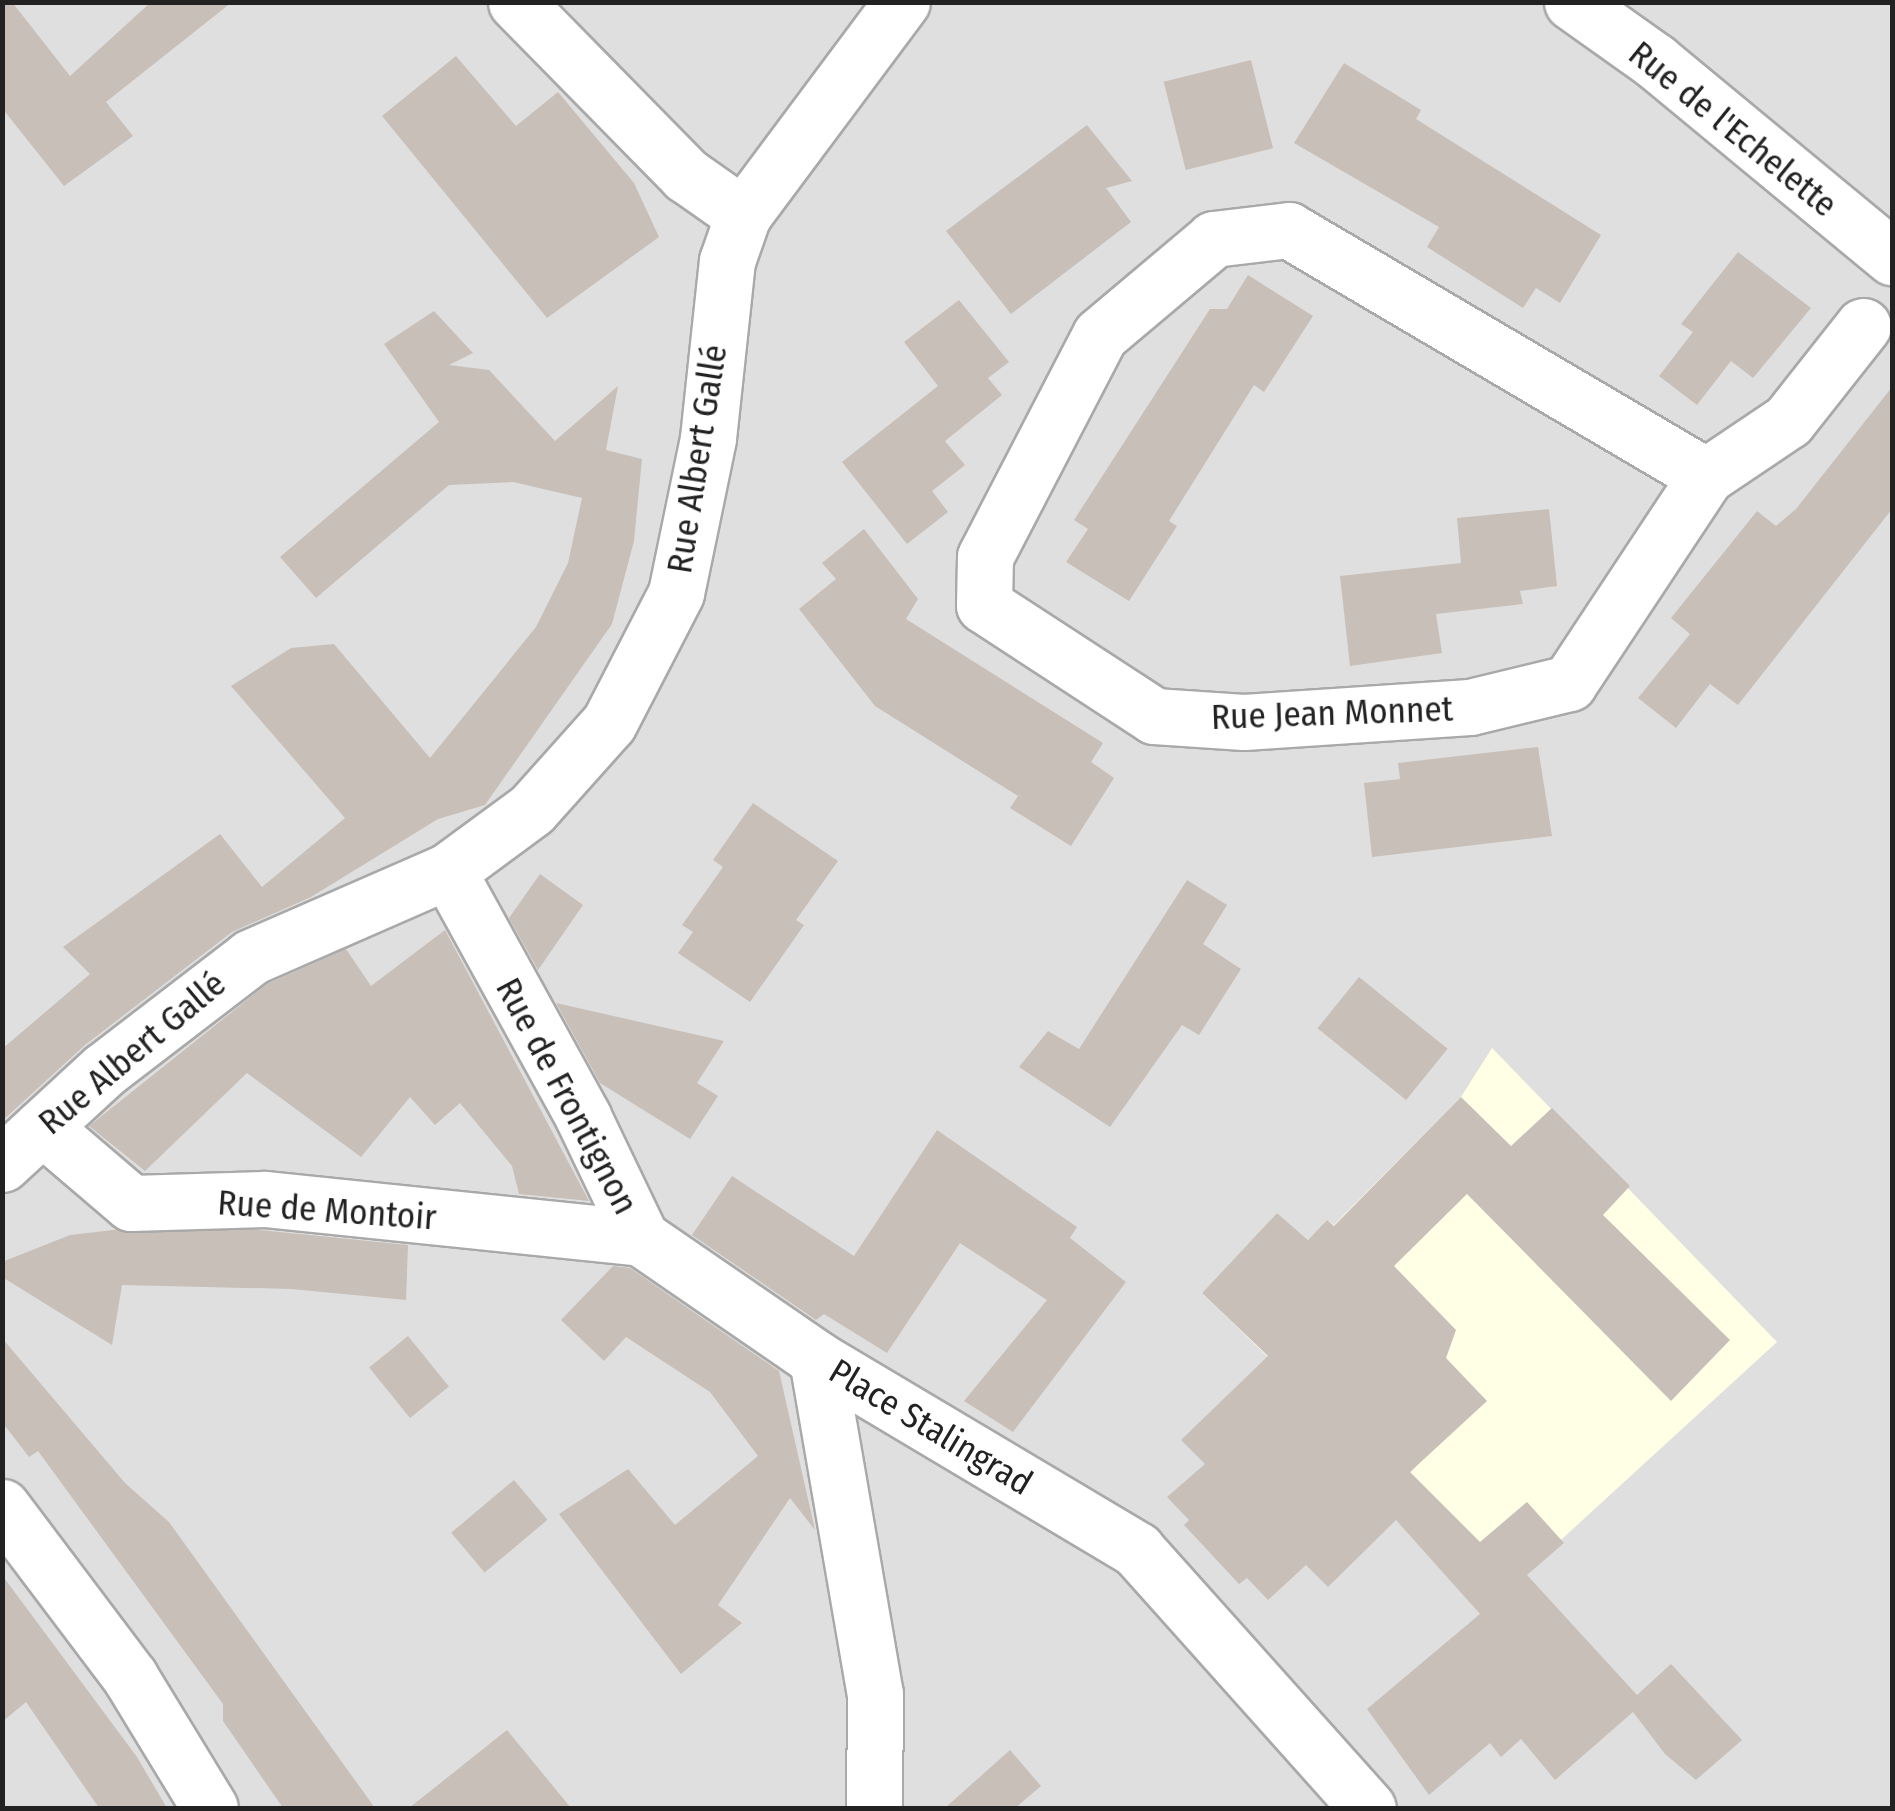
<!DOCTYPE html>
<meta charset="utf-8">
<style>
body{margin:0}
#map{position:relative;width:1895px;height:1811px;overflow:hidden;background:#f2efe9;font-family:"Fira Sans Condensed",sans-serif}
div>[style]{position:absolute}
.residential>*{inset:0;background:#e0dfdf;transform-origin:0 0}
.education>*{inset:0;background:#ffffe5}
.building>*{inset:0;background:#c7bfb8;transform-origin:0 0}
.roads{filter:drop-shadow(2px 0 #a9a9a9) drop-shadow(-2px 0 #a9a9a9) drop-shadow(0 2px #a9a9a9) drop-shadow(0 -2px #a9a9a9)}
.minor>*{height:55px;margin:-27.5px;padding:0 27.5px;transform-origin:27.5px;border-radius:27.5px;background:#fff}
.tertiary>*{height:55px;margin:-27.5px;padding:0 27.5px;transform-origin:27.5px;border-radius:27.5px;background:#fff}
span{translate:-50% -50%;white-space:nowrap;text-align:center;line-height:1.15;-webkit-text-stroke:8px #fff;paint-order:stroke}
.street-label{font-size:35px;color:#222}
.frame{position:absolute;inset:0;border:5px solid #222;pointer-events:none}
</style>
<div id="map">
<div class="residential">
<i style="left:3px;top:3px;width:1889px;height:1805px"></i>
</div>
<div class="education">
<i style="clip-path:polygon(1492px 1048px,1777px 1342px,1480px 1614px,1397px 1518px,1410px 1473px,1421px 1461px,1268px 1357px,1202px 1293px,1277px 1213px,1308px 1240px,1327px 1220px,1334px 1225px,1461px 1097px)"></i>
</div>
<div class="building">
<i style="clip-path:polygon(2px 2px,12px 2px,70px 76px,151px 2px,232px 2px,106px 102px,133px 136px,64px 186px,2px 108px)"></i>
<i style="clip-path:polygon(456px 56px,516px 126px,558px 92px,634px 183px,659px 237px,547px 318px,382px 116px)"></i>
<i style="left:1251px;top:60px;width:91px;height:90px;rotate:76deg"></i>
<i style="clip-path:polygon(1344px 63px,1421px 110px,1416px 119px,1601px 235px,1560px 303px,1536px 288px,1523px 308px,1427px 247px,1439px 227px,1294px 143px)"></i>
<i style="clip-path:polygon(1087px 125px,1132px 181px,1106px 188px,1131px 222px,1011px 314px,946px 231px)"></i>
<i style="clip-path:polygon(1738px 252px,1811px 308px,1753px 378px,1731px 361px,1697px 405px,1659px 376px,1693px 332px,1681px 324px)"></i>
<i style="clip-path:polygon(1248px 275px,1313px 316px,1264px 392px,1254px 385px,1169px 521px,1177px 526px,1129px 601px,1066px 562px,1088px 529px,1074px 520px,1210px 309px,1227px 309px)"></i>
<i style="clip-path:polygon(959px 300px,1009px 362px,988px 378px,1002px 395px,945px 441px,965px 465px,932px 491px,948px 512px,907px 544px,842px 462px,938px 386px,904px 342px)"></i>
<i style="clip-path:polygon(434px 311px,473px 353px,449px 365px,489px 370px,555px 441px,618px 386px,606px 450px,642px 459px,634px 541px,612px 624px,485px 805px,438px 819px,311px 897px,232px 932px,85px 1045px,2px 1121px,2px 1049px,90px 974px,63px 947px,220px 834px,262px 887px,345px 818px,231px 686px,291px 648px,334px 644px,430px 758px,536px 627px,568px 563px,582px 498px,513px 482px,449px 485px,316px 598px,280px 557px,439px 422px,384px 344px)"></i>
<i style="clip-path:polygon(1892px 387px,1892px 509px,1738px 705px,1710px 684px,1676px 728px,1638px 698px,1690px 634px,1671px 618px,1757px 511px,1776px 526px,1796px 509px)"></i>
<i style="clip-path:polygon(1549px 509px,1557px 586px,1520px 591px,1523px 604px,1436px 614px,1442px 653px,1350px 666px,1340px 576px,1461px 563px,1457px 518px)"></i>
<i style="clip-path:polygon(864px 529px,918px 599px,906px 619px,1103px 743px,1091px 762px,1114px 778px,1071px 846px,1010px 808px,1018px 796px,875px 706px,799px 609px,836px 579px,822px 563px)"></i>
<i style="clip-path:polygon(1538px 747px,1552px 836px,1372px 857px,1364px 783px,1400px 779px,1398px 763px)"></i>
<i style="clip-path:polygon(753px 803px,838px 861px,796px 920px,804px 925px,750px 1002px,678px 953px,693px 932px,682px 925px,723px 867px,713px 860px)"></i>
<i style="clip-path:polygon(540px 874px,583px 905px,538px 970px,509px 918px)"></i>
<i style="clip-path:polygon(1187px 880px,1227px 905px,1203px 944px,1241px 969px,1199px 1035px,1182px 1025px,1110px 1127px,1019px 1067px,1048px 1031px,1079px 1049px)"></i>
<i style="clip-path:polygon(445px 930px,589px 1201px,519px 1194px,512px 1166px,460px 1103px,435px 1125px,410px 1097px,361px 1157px,247px 1073px,145px 1171px,89px 1126px,267px 984px,346px 949px,371px 986px)"></i>
<i style="left:1359px;top:977px;width:114px;height:66px;rotate:39deg"></i>
<i style="clip-path:polygon(556px 1003px,724px 1041px,697px 1083px,718px 1096px,690px 1139px,600px 1083px)"></i>
<i style="clip-path:polygon(1461px 1097px,1511px 1146px,1552px 1108px,1630px 1186px,1603px 1215px,1730px 1340px,1671px 1401px,1467px 1194px,1394px 1266px,1456px 1330px,1446px 1358px,1487px 1401px,1410px 1472px,1480px 1542px,1527px 1502px,1564px 1543px,1527px 1575px,1637px 1695px,1671px 1664px,1742px 1740px,1696px 1780px,1665px 1754px,1633px 1712px,1555px 1780px,1521px 1739px,1501px 1757px,1490px 1743px,1429px 1795px,1367px 1709px,1480px 1614px,1396px 1520px,1328px 1587px,1306px 1565px,1268px 1600px,1247px 1578px,1239px 1584px,1184px 1525px,1189px 1520px,1167px 1497px,1205px 1464px,1181px 1440px,1268px 1356px,1202px 1293px,1277px 1213px,1308px 1240px,1327px 1220px,1334px 1226px)"></i>
<i style="clip-path:polygon(937px 1130px,1077px 1227px,1070px 1238px,1126px 1282px,1013px 1432px,964px 1401px,1047px 1300px,960px 1243px,887px 1353px,824px 1314px,816px 1320px,692px 1235px,732px 1176px,854px 1256px)"></i>
<i style="clip-path:polygon(113px 1230px,260px 1230px,408px 1245px,406px 1300px,291px 1289px,122px 1285px,112px 1345px,2px 1277px,2px 1262px,70px 1235px)"></i>
<i style="clip-path:polygon(613px 1266px,630px 1268px,779px 1371px,815px 1530px,790px 1498px,718px 1605px,742px 1623px,681px 1674px,559px 1514px,628px 1469px,675px 1525px,758px 1456px,710px 1392px,626px 1337px,604px 1361px,561px 1320px)"></i>
<i style="left:408px;top:1336px;width:65px;height:50px;rotate:51deg"></i>
<i style="clip-path:polygon(2px 1338px,125px 1483px,169px 1522px,375px 1808px,283px 1808px,223px 1721px,223px 1704px,38px 1451px,29px 1457px,2px 1422px)"></i>
<i style="left:514px;top:1480px;width:52px;height:82px;rotate:50deg"></i>
<i style="clip-path:polygon(2px 1575px,137px 1757px,167px 1808px,99px 1808px,26px 1702px,2px 1722px)"></i>
<i style="clip-path:polygon(507px 1730px,571px 1808px,409px 1808px)"></i>
<i style="clip-path:polygon(1010px 1750px,1041px 1786px,1015px 1808px,945px 1808px)"></i>
</div>
<div class="roads">
<div class="minor">
<i style="left:516px;top:2px;width:243px;rotate:45.5deg"></i>
<i style="left:686px;top:175px;width:70px;rotate:35.1deg"></i>
<i style="left:1572px;top:2px;width:102px;rotate:35.4deg"></i>
<i style="left:1655px;top:61px;width:308px;rotate:39.6deg"></i>
<i style="left:1706px;top:476px;width:484px;rotate:-149.5deg"></i>
<i style="left:1289px;top:230px;width:76px;rotate:173.2deg"></i>
<i style="left:1214px;top:239px;width:149px;rotate:139.9deg"></i>
<i style="left:1100px;top:335px;width:250px;rotate:117.4deg"></i>
<i style="left:985px;top:557px;width:48px;rotate:91.2deg"></i>
<i style="left:984px;top:605px;width:203px;rotate:33.1deg"></i>
<i style="left:1154px;top:716px;width:90px;rotate:3.8deg"></i>
<i style="left:1244px;top:722px;width:226px;rotate:-3.8deg"></i>
<i style="left:1470px;top:707px;width:102px;rotate:-13.6deg"></i>
<i style="left:1569px;top:683px;width:248px;rotate:-56.5deg"></i>
<i style="left:1706px;top:476px;width:99px;rotate:-33.9deg"></i>
<i style="left:1788px;top:421px;width:121px;rotate:-51.7deg"></i>
<i style="left:448px;top:871px;width:281px;rotate:61.2deg"></i>
<i style="left:583px;top:1117px;width:134px;rotate:64.4deg"></i>
<i style="left:641px;top:1238px;width:214px;rotate:34.5deg"></i>
<i style="left:817px;top:1359px;width:373px;rotate:30.8deg"></i>
<i style="left:1137px;top:1550px;width:346px;rotate:48.2deg"></i>
<i style="left:42px;top:1127px;width:117px;rotate:40.5deg"></i>
<i style="left:131px;top:1203px;width:134px;rotate:-1.7deg"></i>
<i style="left:265px;top:1199px;width:378px;rotate:5.9deg"></i>
<i style="left:2px;top:1164px;width:139px;rotate:-42.7deg"></i>
<i style="left:104px;top:1070px;width:185px;rotate:-37.5deg"></i>
<i style="left:251px;top:957px;width:215px;rotate:-23.6deg"></i>
<i style="left:448px;top:871px;width:104px;rotate:-36.4deg"></i>
<i style="left:532px;top:809px;width:115px;rotate:-48.2deg"></i>
<i style="left:609px;top:723px;width:146px;rotate:-62.7deg"></i>
<i style="left:676px;top:593px;width:158px;rotate:-78.3deg"></i>
<i style="left:708px;top:438px;width:178px;rotate:-83.9deg"></i>
<i style="left:727px;top:261px;width:49px;rotate:-70.8deg"></i>
<i style="left:743px;top:215px;width:266px;rotate:-53.3deg"></i>
<i style="left:817px;top:1359px;width:340px;rotate:80.2deg"></i>
<i style="left:875px;top:1694px;width:114px;rotate:90.5deg"></i>
</div>
<div class="tertiary">
<i style="left:2px;top:1507px;width:213px;rotate:53deg"></i>
<i style="left:130px;top:1677px;width:153px;rotate:58.6deg"></i>
</div>
</div>
<div class="street-label">
<span style="left:1733px;top:129px;rotate:39deg">Rue de l'Echelette</span>
<span style="left:697px;top:459px;rotate:-81deg">Rue Albert Gallé</span>
<span style="left:1332px;top:713px;rotate:-2deg">Rue Jean Monnet</span>
<span style="left:132px;top:1053px;rotate:-40deg">Rue Albert Gallé</span>
<span style="left:567px;top:1096px;rotate:62deg">Rue de Frontignon</span>
<span style="left:327px;top:1210px;rotate:4deg">Rue de Montoir</span>
<span style="left:931px;top:1427px;rotate:31deg">Place Stalingrad</span>
</div>
<div class="frame"></div>
</div>
